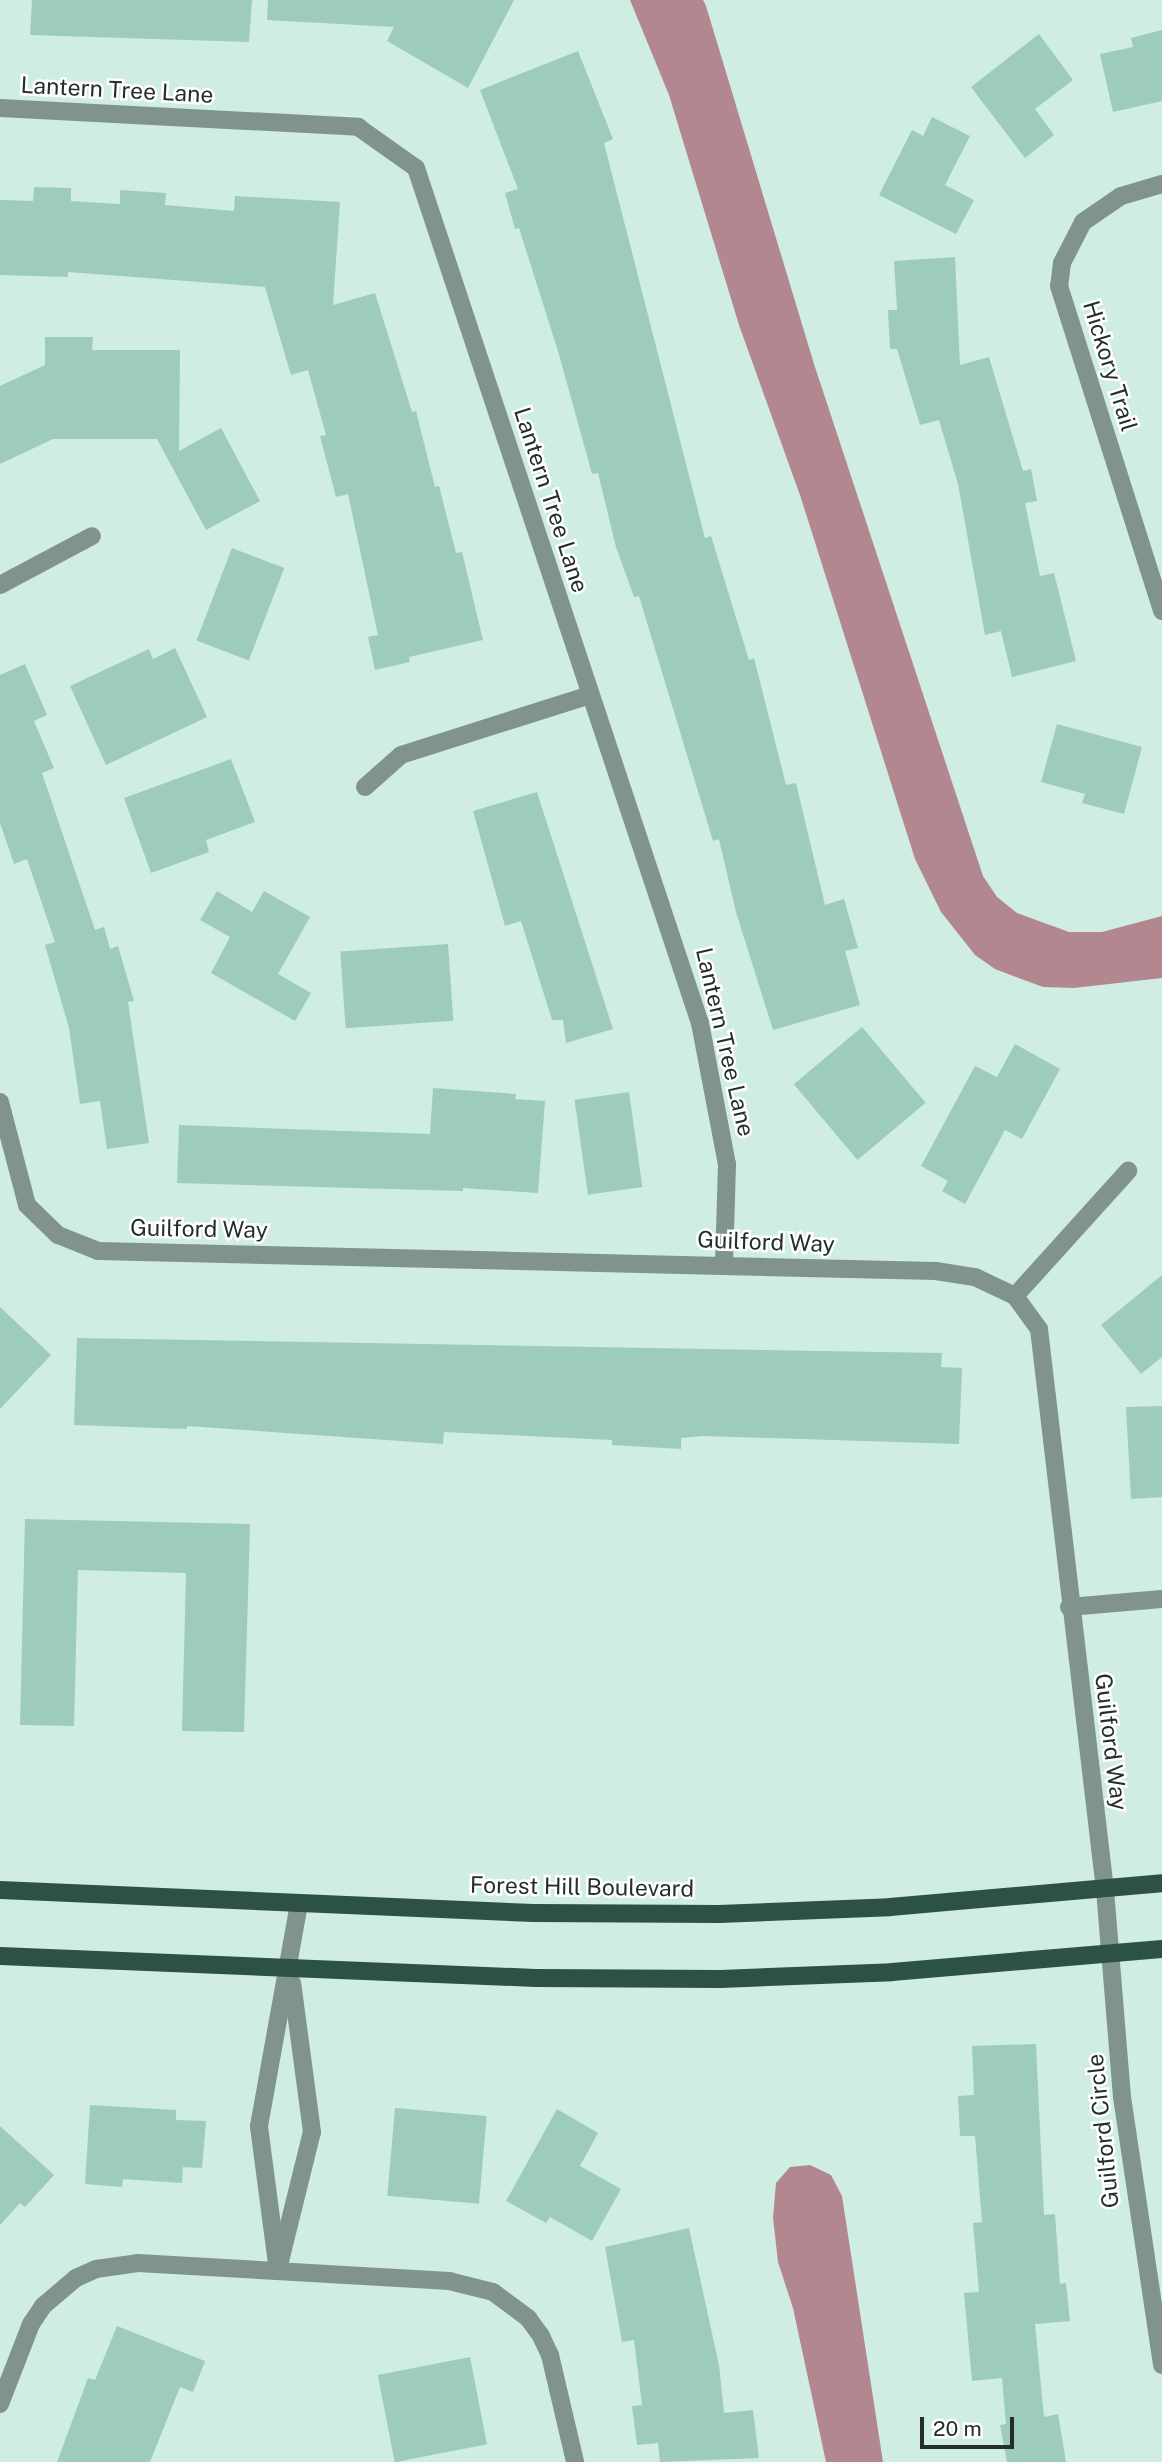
<!DOCTYPE html>
<style>
body{margin:0}
#map{position:relative;width:1162px;height:2462px;overflow:hidden;background:#cfede2;font-family:"Public Sans",sans-serif}
div>[style]{position:absolute}
.water>*{inset:0;background:#b28790}
.building>*{inset:0;background:#9eccbc;transform-origin:0 0}
.minor>*{height:18px;margin:-9px;padding:0 9px;transform-origin:9px;border-radius:9px;background:#80938c}
.major>*{height:18px;margin:-9px;padding:0 9px;transform-origin:9px;border-radius:9px;background:#2e5145}
span{translate:-50% -50%;white-space:nowrap;text-align:center;line-height:1.15;-webkit-text-stroke:5px #fff;paint-order:stroke}
.street-label{font-size:23px;color:#242f2b}
.scale{position:absolute;left:920px;top:2417px;width:94px;height:32px;box-sizing:border-box;border:4px solid #242f2b;border-top:0;padding-left:9px;font-size:21px;line-height:24px;white-space:nowrap;color:#242f2b;-webkit-text-stroke:5px #fff;paint-order:stroke}
</style>
<div id="map">
<div class="water">
<i style="clip-path:polygon(630px 0,703px 0,706px 6px,814px 364px,983px 876px,997px 897px,1017px 913px,1069px 932px,1102px 932px,1162px 916px,1162px 978px,1074px 988px,1043px 987px,995px 969px,975px 955px,941px 912px,915px 859px,801px 498px,739px 325px,669px 95px)"></i>
<i style="clip-path:polygon(810px 2165px,831px 2175px,842px 2196px,883px 2462px,826px 2462px,793px 2308px,778px 2262px,773px 2218px,776px 2183px,790px 2167px)"></i>
</div>
<div class="building">
<i style="clip-path:polygon(32px 0,252px 0,249px 42px,30px 35px)"></i>
<i style="clip-path:polygon(268px 0,514px 0,468px 88px,387px 41px,394px 27px,267px 20px)"></i>
<i style="clip-path:polygon(1162px 30px,1162px 101px,1113px 112px,1100px 54px,1133px 47px,1131px 38px)"></i>
<i style="clip-path:polygon(1039px 34px,1073px 80px,1035px 109px,1054px 135px,1025px 158px,971px 87px)"></i>
<i style="clip-path:polygon(578px 51px,613px 139px,604px 143px,705px 538px,711px 536px,749px 660px,754px 658px,786px 785px,796px 783px,825px 905px,844px 899px,858px 948px,845px 951px,860px 1005px,773px 1030px,736px 912px,719px 839px,713px 841px,639px 596px,634px 597px,616px 547px,598px 473px,592px 474px,558px 351px,519px 228px,515px 229px,505px 193px,518px 189px,480px 90px)"></i>
<i style="clip-path:polygon(932px 117px,970px 136px,945px 185px,974px 200px,956px 234px,879px 195px,912px 130px,923px 136px)"></i>
<i style="clip-path:polygon(34px 187px,71px 188px,71px 201px,120px 204px,120px 190px,166px 193px,165px 205px,234px 211px,235px 196px,340px 202px,333px 305px,375px 293px,412px 412px,416px 411px,435px 487px,439px 486px,456px 553px,462px 552px,483px 640px,409px 657px,410px 662px,375px 670px,368px 637px,378px 635px,348px 494px,336px 497px,320px 436px,326px 435px,308px 370px,291px 375px,265px 287px,68px 272px,68px 277px,0 275px,0 200px,33px 201px)"></i>
<i style="clip-path:polygon(955px 257px,960px 365px,989px 357px,1023px 471px,1031px 469px,1037px 501px,1025px 503px,1040px 576px,1054px 573px,1076px 661px,1012px 677px,1001px 631px,985px 635px,958px 484px,939px 420px,920px 425px,897px 349px,890px 349px,888px 310px,897px 310px,894px 261px)"></i>
<i style="clip-path:polygon(45px 337px,93px 337px,92px 350px,180px 350px,179px 451px,221px 428px,260px 501px,206px 530px,157px 439px,53px 439px,0 464px,0 386px,45px 365px)"></i>
<i style="left:232px;top:548px;width:56px;height:99px;rotate:21deg"></i>
<i style="clip-path:polygon(175px 648px,207px 717px,106px 765px,70px 686px,149px 649px,153px 659px)"></i>
<i style="clip-path:polygon(25px 664px,47px 715px,34px 721px,54px 768px,42px 773px,95px 930px,104px 927px,110px 949px,118px 946px,134px 1001px,128px 1002px,149px 1143px,107px 1149px,100px 1101px,80px 1104px,69px 1028px,45px 945px,55px 942px,27px 859px,14px 864px,0 823px,0 675px)"></i>
<i style="clip-path:polygon(1057px 724px,1142px 747px,1124px 814px,1082px 803px,1085px 794px,1041px 782px)"></i>
<i style="clip-path:polygon(231px 759px,255px 822px,206px 840px,209px 852px,151px 873px,124px 798px)"></i>
<i style="clip-path:polygon(537px 792px,613px 1029px,566px 1043px,563px 1020px,552px 1020px,521px 921px,505px 926px,473px 811px)"></i>
<i style="clip-path:polygon(217px 891px,252px 912px,264px 891px,310px 917px,278px 974px,311px 993px,295px 1021px,211px 973px,230px 937px,200px 920px)"></i>
<i style="left:448px;top:944px;width:77px;height:108px;rotate:86deg"></i>
<i style="left:862px;top:1027px;width:99px;height:89px;rotate:50deg"></i>
<i style="clip-path:polygon(1015px 1044px,1060px 1069px,1022px 1139px,1005px 1130px,965px 1204px,942px 1191px,948px 1181px,921px 1166px,975px 1066px,997px 1077px)"></i>
<i style="clip-path:polygon(433px 1088px,516px 1094px,515px 1099px,545px 1101px,538px 1193px,463px 1188px,463px 1191px,177px 1183px,179px 1125px,430px 1134px)"></i>
<i style="left:629px;top:1092px;width:96px;height:55px;rotate:82deg"></i>
<i style="clip-path:polygon(1162px 1275px,1162px 1357px,1141px 1374px,1101px 1325px)"></i>
<i style="clip-path:polygon(0 1307px,51px 1355px,0 1409px)"></i>
<i style="clip-path:polygon(77px 1338px,942px 1353px,941px 1367px,962px 1368px,959px 1444px,703px 1436px,681px 1438px,681px 1449px,612px 1445px,612px 1440px,444px 1432px,443px 1444px,187px 1426px,187px 1429px,74px 1425px)"></i>
<i style="clip-path:polygon(1162px 1406px,1162px 1497px,1131px 1499px,1126px 1407px)"></i>
<i style="clip-path:polygon(25px 1519px,250px 1524px,244px 1732px,182px 1731px,186px 1573px,78px 1570px,74px 1726px,20px 1725px)"></i>
<i style="clip-path:polygon(1036px 2044px,1044px 2215px,1055px 2214px,1060px 2284px,1066px 2283px,1070px 2321px,1035px 2324px,1044px 2417px,1058px 2414px,1066px 2462px,1007px 2462px,1000px 2425px,1006px 2424px,1002px 2378px,972px 2381px,964px 2293px,979px 2292px,973px 2223px,982px 2222px,975px 2136px,960px 2136px,958px 2096px,974px 2095px,972px 2046px)"></i>
<i style="clip-path:polygon(90px 2105px,176px 2110px,176px 2120px,206px 2121px,202px 2168px,183px 2167px,182px 2183px,123px 2179px,122px 2187px,85px 2184px)"></i>
<i style="left:395px;top:2108px;width:92px;height:88px;rotate:5deg"></i>
<i style="clip-path:polygon(557px 2109px,598px 2133px,580px 2166px,621px 2189px,592px 2241px,550px 2217px,546px 2223px,506px 2201px)"></i>
<i style="clip-path:polygon(0 2126px,54px 2175px,25px 2207px,20px 2203px,0 2225px)"></i>
<i style="clip-path:polygon(689px 2228px,719px 2365px,724px 2413px,753px 2410px,759px 2458px,660px 2462px,658px 2443px,637px 2445px,632px 2406px,642px 2405px,634px 2340px,622px 2342px,605px 2247px)"></i>
<i style="clip-path:polygon(117px 2326px,205px 2361px,193px 2392px,180px 2387px,150px 2462px,57px 2462px,88px 2378px,95px 2380px)"></i>
<i style="left:470px;top:2357px;width:89px;height:94px;rotate:79deg"></i>
</div>
<div class="minor">
<i style="left:0;top:108px;width:359px;rotate:3deg"></i>
<i style="left:358px;top:127px;width:71px;rotate:35.3deg"></i>
<i style="left:416px;top:168px;width:901px;rotate:71.63deg"></i>
<i style="left:700px;top:1023px;width:144px;rotate:79.2deg"></i>
<i style="left:727px;top:1164px;width:100px;rotate:91.7deg"></i>
<i style="left:1162px;top:184px;width:43px;rotate:163.7deg"></i>
<i style="left:1121px;top:196px;width:46px;rotate:145.6deg"></i>
<i style="left:1083px;top:222px;width:46px;rotate:117.1deg"></i>
<i style="left:1062px;top:263px;width:23px;rotate:97deg"></i>
<i style="left:1059px;top:286px;width:341px;rotate:72.4deg"></i>
<i style="left:0;top:585px;width:104px;rotate:-28deg"></i>
<i style="left:365px;top:787px;width:48px;rotate:-41.6deg"></i>
<i style="left:401px;top:755px;width:198px;rotate:-17.6deg"></i>
<i style="left:0;top:1102px;width:106px;rotate:75.3deg"></i>
<i style="left:27px;top:1205px;width:43px;rotate:44.1deg"></i>
<i style="left:58px;top:1235px;width:43px;rotate:21.8deg"></i>
<i style="left:98px;top:1251px;width:838px;rotate:1.37deg"></i>
<i style="left:936px;top:1271px;width:39px;rotate:9deg"></i>
<i style="left:975px;top:1277px;width:44px;rotate:25.4deg"></i>
<i style="left:1015px;top:1296px;width:41px;rotate:54deg"></i>
<i style="left:1039px;top:1329px;width:565px;rotate:83.29deg"></i>
<i style="left:1105px;top:1890px;width:208px;rotate:85.3deg"></i>
<i style="left:1122px;top:2097px;width:271px;rotate:81.5deg"></i>
<i style="left:1015px;top:1296px;width:169px;rotate:-47.9deg"></i>
<i style="left:1069px;top:1607px;width:93px;rotate:-4.9deg"></i>
<i style="left:280px;top:2261px;width:133px;rotate:-76.1deg"></i>
<i style="left:312px;top:2132px;width:150px;rotate:-97.6deg"></i>
<i style="left:278px;top:2271px;width:146px;rotate:-97.5deg"></i>
<i style="left:259px;top:2126px;width:226px;rotate:-79.8deg"></i>
<i style="left:0;top:2404px;width:86px;rotate:-68.8deg"></i>
<i style="left:31px;top:2324px;width:22px;rotate:-56deg"></i>
<i style="left:43px;top:2306px;width:43px;rotate:-40.3deg"></i>
<i style="left:76px;top:2278px;width:22px;rotate:-24deg"></i>
<i style="left:96px;top:2269px;width:42px;rotate:-8.1deg"></i>
<i style="left:138px;top:2263px;width:312px;rotate:3.3deg"></i>
<i style="left:449px;top:2281px;width:45px;rotate:14deg"></i>
<i style="left:493px;top:2292px;width:44px;rotate:36.6deg"></i>
<i style="left:528px;top:2318px;width:22px;rotate:54deg"></i>
<i style="left:541px;top:2336px;width:21px;rotate:65deg"></i>
<i style="left:550px;top:2355px;width:110px;rotate:76.8deg"></i>
</div>
<div class="major">
<i style="left:0;top:1890px;width:534px;rotate:2.47deg"></i>
<i style="left:534px;top:1913px;width:185px;rotate:0.3deg"></i>
<i style="left:719px;top:1914px;width:171px;rotate:-2.3deg"></i>
<i style="left:890px;top:1907px;width:273px;rotate:-5deg"></i>
<i style="left:0;top:1956px;width:536px;rotate:2.35deg"></i>
<i style="left:536px;top:1978px;width:185px;rotate:0.3deg"></i>
<i style="left:721px;top:1979px;width:171px;rotate:-2.3deg"></i>
<i style="left:892px;top:1972px;width:271px;rotate:-4.9deg"></i>
</div>
<div class="street-label">
<span style="left:117px;top:90px;rotate:3deg">Lantern Tree Lane</span>
<span style="left:1110px;top:366px;rotate:73deg">Hickory Trail</span>
<span style="left:551px;top:500px;rotate:72deg">Lantern Tree Lane</span>
<span style="left:725px;top:1042px;rotate:77deg">Lantern Tree Lane</span>
<span style="left:199px;top:1229px;rotate:1deg">Guilford Way</span>
<span style="left:766px;top:1242px;rotate:2deg">Guilford Way</span>
<span style="left:1111px;top:1742px;rotate:83deg">Guilford Way</span>
<span style="left:582px;top:1887px;rotate:1deg">Forest Hill Boulevard</span>
<span style="left:1103px;top:2131px;rotate:-96deg">Guilford Circle</span>
</div>
<div class="scale">20 m</div>
</div>
